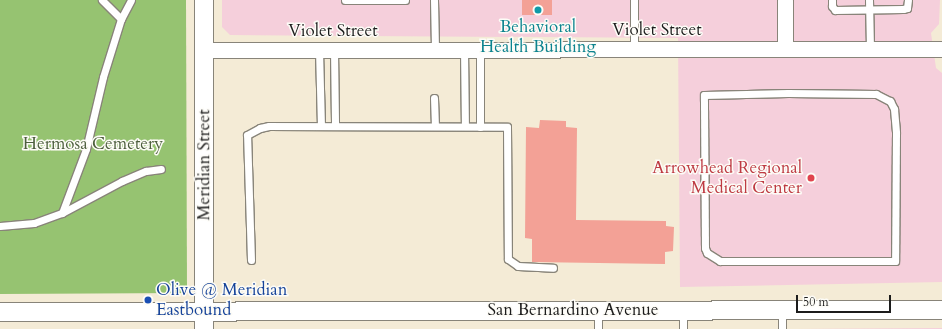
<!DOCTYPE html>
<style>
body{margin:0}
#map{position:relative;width:942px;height:329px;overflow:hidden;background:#f4ebd6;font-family:Cardo,serif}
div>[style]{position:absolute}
.built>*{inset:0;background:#f5cfdb}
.green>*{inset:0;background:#96c371}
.building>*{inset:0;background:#f3a196;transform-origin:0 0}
.roads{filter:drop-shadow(1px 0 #888479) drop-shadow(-1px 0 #888479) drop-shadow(0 1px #888479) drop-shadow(0 -1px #888479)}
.service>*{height:7px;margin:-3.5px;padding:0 3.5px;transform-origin:3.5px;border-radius:3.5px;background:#fff}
.minor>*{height:15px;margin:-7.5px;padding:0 7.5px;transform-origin:7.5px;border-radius:7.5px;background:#fff}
.tertiary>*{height:18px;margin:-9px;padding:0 9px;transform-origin:9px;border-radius:9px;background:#fff}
.dots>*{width:11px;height:11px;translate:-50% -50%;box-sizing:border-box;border:2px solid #fdfcf7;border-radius:50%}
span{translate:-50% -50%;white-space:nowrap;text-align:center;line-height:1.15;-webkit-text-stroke:3px #fdfcf7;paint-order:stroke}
.culture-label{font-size:17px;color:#0d838f}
.street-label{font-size:17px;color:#1c1c1c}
.park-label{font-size:17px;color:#4d5f3e}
.health-label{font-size:17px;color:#be3a42}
.right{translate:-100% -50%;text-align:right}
.transit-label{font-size:17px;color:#164399}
.left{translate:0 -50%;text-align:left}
.scale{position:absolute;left:796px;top:295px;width:95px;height:18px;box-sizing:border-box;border:2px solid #1c1c1c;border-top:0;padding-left:5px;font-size:12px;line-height:14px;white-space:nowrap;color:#1c1c1c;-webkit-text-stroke:3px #fdfcf7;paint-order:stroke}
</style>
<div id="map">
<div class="built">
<i style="clip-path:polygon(222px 0,940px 0,939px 24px,931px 33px,936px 68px,942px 73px,942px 282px,680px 287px,678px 38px,230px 35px,222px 27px)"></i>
<i style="clip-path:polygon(942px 328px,942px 329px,796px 329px)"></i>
</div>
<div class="green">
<i style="clip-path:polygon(0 0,186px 0,187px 288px,185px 293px,0 294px)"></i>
</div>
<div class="building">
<i style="left:522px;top:0;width:30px;height:15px"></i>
<i style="clip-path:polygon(540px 120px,566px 121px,566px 127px,577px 128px,576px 220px,666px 221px,666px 226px,674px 227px,673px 251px,665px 252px,665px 264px,532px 262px,532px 239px,525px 238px,526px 127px,539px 128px)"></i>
</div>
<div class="roads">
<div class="service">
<i style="left:102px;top:0;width:27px;rotate:45deg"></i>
<i style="left:345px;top:0;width:60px"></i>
<i style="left:434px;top:0;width:49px;rotate:88.8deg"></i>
<i style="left:634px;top:0;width:49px;rotate:90deg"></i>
<i style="left:832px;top:0;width:6px;rotate:90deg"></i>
<i style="left:832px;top:6px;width:5px;rotate:53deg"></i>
<i style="left:835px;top:10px;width:68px;rotate:-0.8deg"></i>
<i style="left:903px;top:9px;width:4px;rotate:-14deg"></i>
<i style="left:907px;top:8px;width:8px;rotate:-83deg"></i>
<i style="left:869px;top:0;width:49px;rotate:88.8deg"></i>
<i style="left:464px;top:49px;width:77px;rotate:89.3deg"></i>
<i style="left:480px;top:49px;width:78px;rotate:90deg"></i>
<i style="left:319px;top:50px;width:76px;rotate:88.5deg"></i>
<i style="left:334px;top:50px;width:76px;rotate:89.2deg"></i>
<i style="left:788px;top:93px;width:88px;rotate:0.7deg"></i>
<i style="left:876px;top:94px;width:16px;rotate:27deg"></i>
<i style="left:890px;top:101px;width:9px;rotate:63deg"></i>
<i style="left:894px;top:109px;width:24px;rotate:85deg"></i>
<i style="left:896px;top:133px;width:128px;rotate:90.4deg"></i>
<i style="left:895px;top:261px;width:175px;rotate:180deg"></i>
<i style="left:720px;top:261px;width:15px;rotate:-148deg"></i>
<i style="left:707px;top:253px;width:5px;rotate:-112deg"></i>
<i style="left:705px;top:248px;width:153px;rotate:-90.4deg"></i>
<i style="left:704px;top:95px;width:84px;rotate:-1.4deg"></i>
<i style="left:434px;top:98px;width:28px;rotate:88deg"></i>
<i style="left:62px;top:213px;width:68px;rotate:-28.1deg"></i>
<i style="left:122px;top:181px;width:26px;rotate:-23deg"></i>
<i style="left:146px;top:171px;width:15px;rotate:-8deg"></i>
<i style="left:0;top:226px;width:34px;rotate:-5deg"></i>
<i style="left:34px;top:223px;width:30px;rotate:-20deg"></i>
<i style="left:62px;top:213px;width:68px;rotate:-69.4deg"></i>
<i style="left:86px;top:149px;width:74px;rotate:-76.7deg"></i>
<i style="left:103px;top:77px;width:61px;rotate:-72.8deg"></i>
<i style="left:121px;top:19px;width:21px;rotate:-62deg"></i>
<i style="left:251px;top:260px;width:125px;rotate:-91.8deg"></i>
<i style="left:247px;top:135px;width:15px;rotate:-28deg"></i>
<i style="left:260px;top:128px;width:9px;rotate:-13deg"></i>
<i style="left:269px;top:126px;width:238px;rotate:0.2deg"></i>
<i style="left:507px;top:127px;width:132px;rotate:89.6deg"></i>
<i style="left:508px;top:259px;width:12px;rotate:35deg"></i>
<i style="left:518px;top:266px;width:35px;rotate:3deg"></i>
<i style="left:598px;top:329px;width:18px;rotate:-90deg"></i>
<i style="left:683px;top:329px;width:19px;rotate:-90deg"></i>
<i style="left:782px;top:329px;width:18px;rotate:-90deg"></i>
</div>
<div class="minor">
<i style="left:785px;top:0;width:49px;rotate:90deg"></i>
<i style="left:204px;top:50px;width:738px;rotate:-0.08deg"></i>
</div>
<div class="tertiary">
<i style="left:204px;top:0;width:329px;rotate:90deg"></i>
<i style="left:0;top:312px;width:942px;rotate:-0.12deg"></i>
</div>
</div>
<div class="dots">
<i style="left:538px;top:10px;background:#0f9aa8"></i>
<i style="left:811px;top:178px;background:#e0444e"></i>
<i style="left:148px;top:300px;background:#1a4fb4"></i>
</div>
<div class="culture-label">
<span style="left:538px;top:37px">Behavioral<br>Health Building</span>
</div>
<div class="street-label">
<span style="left:657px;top:30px">Violet Street</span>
<span style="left:333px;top:31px">Violet Street</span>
<span style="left:204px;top:165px;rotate:-90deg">Meridian Street</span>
<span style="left:573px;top:310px">San Bernardino Avenue</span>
</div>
<div class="park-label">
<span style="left:93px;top:144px">Hermosa Cemetery</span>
</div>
<div class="health-label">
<span class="right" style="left:802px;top:178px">Arrowhead Regional<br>Medical Center</span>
</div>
<div class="transit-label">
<span class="left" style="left:156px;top:300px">Olive @ Meridian<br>Eastbound</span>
</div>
<div class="scale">50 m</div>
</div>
